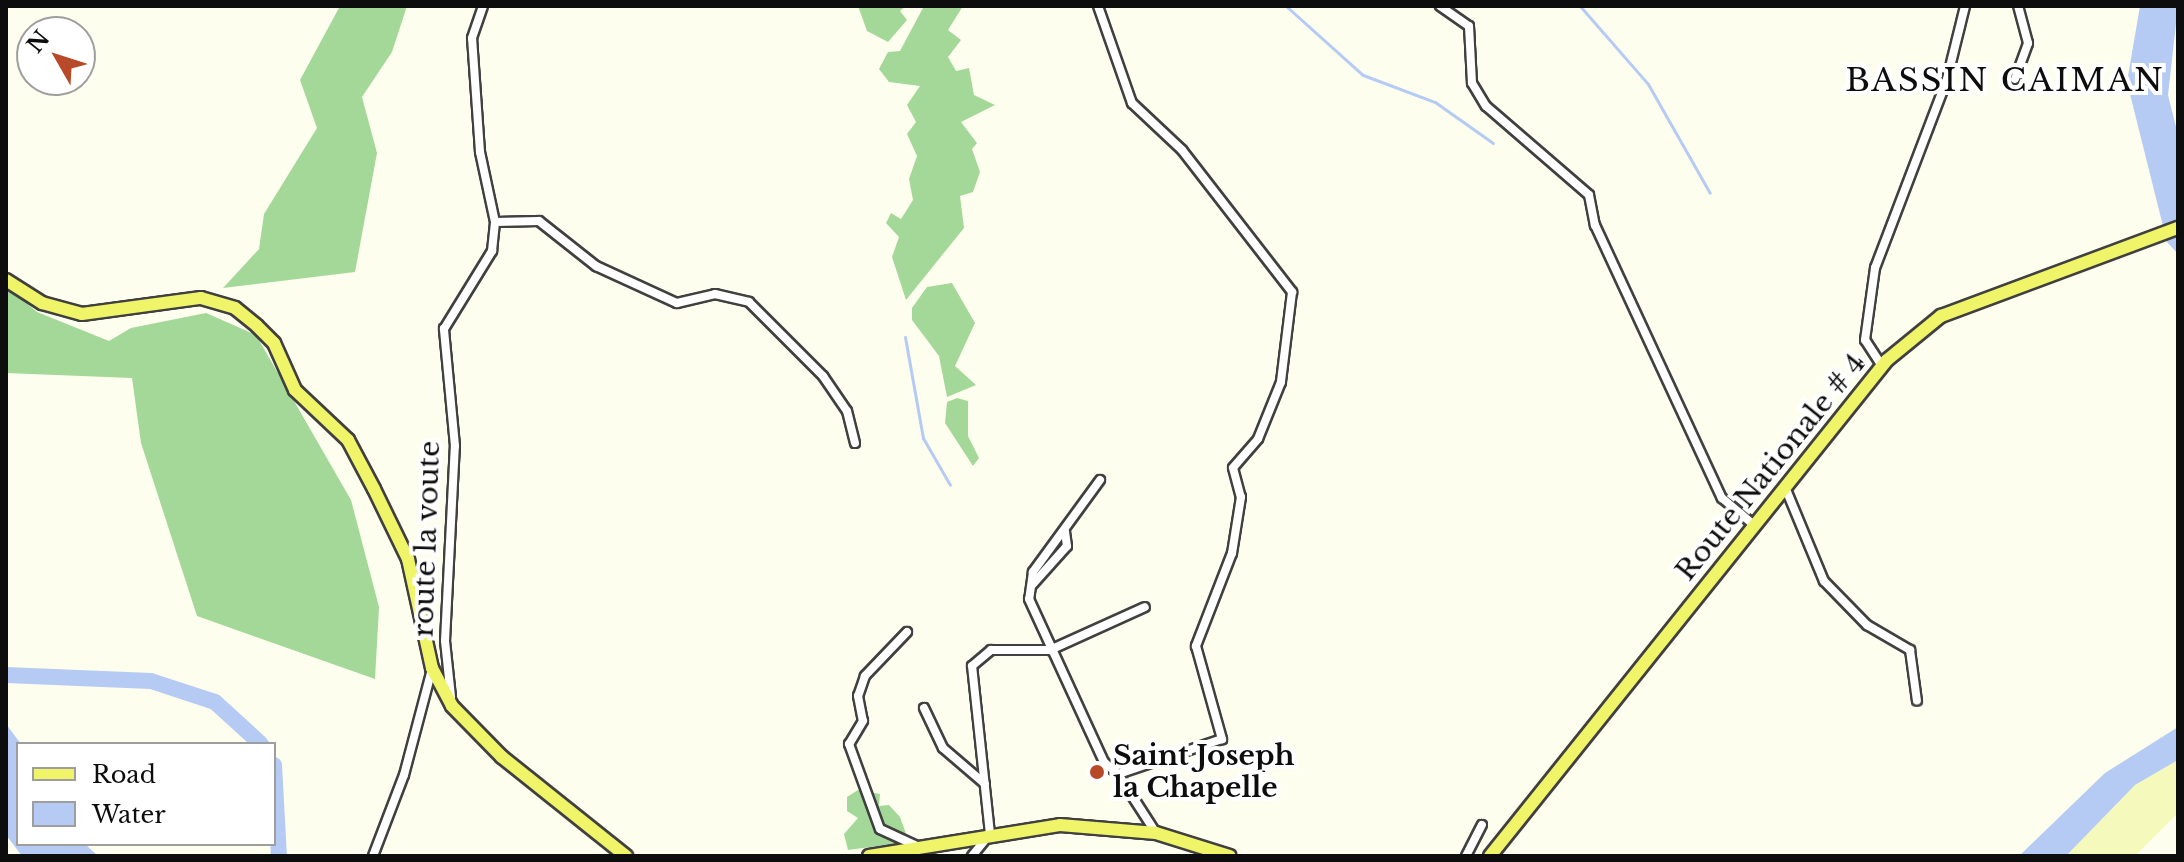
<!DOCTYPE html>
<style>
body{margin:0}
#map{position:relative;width:2184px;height:862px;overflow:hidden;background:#fdfeee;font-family:"Libre Baskerville",serif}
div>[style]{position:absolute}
.forest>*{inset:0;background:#a4d899}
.sand>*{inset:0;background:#f6f9bc}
.water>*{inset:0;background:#b5cbf4}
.stream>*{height:3px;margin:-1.5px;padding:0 1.5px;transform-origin:1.5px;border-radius:1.5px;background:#b5cbf4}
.river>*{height:16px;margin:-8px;padding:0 8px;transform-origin:8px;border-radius:8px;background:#b5cbf4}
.roads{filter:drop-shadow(2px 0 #404040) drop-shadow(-2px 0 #404040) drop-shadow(0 2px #404040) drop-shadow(0 -2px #404040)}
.minor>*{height:8px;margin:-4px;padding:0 4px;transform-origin:4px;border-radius:4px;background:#fff}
.primary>*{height:12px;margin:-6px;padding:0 6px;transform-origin:6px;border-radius:6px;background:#f0f469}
.dots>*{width:22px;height:22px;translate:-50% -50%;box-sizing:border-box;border:4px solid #fff;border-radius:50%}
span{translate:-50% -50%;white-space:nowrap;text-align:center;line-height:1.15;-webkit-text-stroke:8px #fff;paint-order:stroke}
.street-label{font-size:28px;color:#0d0d0d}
.poi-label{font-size:28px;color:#0d0d0d;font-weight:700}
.left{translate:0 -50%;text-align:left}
.quarter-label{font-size:32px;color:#0d0d0d;letter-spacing:2px}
.frame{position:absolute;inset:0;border:8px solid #0d0d0d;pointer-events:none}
.legend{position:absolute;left:16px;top:742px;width:260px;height:104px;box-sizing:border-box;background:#fff;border:2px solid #9e9e9e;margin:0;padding:10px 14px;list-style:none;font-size:24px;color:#0d0d0d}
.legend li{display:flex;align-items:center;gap:16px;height:40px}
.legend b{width:40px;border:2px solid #9e9e9e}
.north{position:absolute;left:16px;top:16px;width:80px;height:80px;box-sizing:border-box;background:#fff;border:2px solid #9e9e9e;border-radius:50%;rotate:309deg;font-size:22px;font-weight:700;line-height:32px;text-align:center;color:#0d0d0d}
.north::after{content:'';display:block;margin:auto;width:28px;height:36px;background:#b94a29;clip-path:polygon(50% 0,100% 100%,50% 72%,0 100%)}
</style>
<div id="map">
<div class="forest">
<i style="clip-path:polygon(340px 6px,407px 6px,392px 52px,362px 97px,377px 153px,355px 272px,223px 288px,259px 249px,264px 214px,317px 128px,300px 80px)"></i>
<i style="clip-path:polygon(858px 6px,906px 6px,900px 11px,907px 20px,888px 42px,867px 31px)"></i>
<i style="clip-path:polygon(924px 6px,963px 6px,948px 30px,961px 40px,948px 57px,956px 71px,969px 68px,974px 95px,995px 105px,961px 122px,977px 143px,972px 149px,980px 172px,973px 192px,960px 196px,964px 228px,906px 300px,892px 257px,899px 237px,886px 223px,891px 213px,901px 219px,913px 200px,909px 179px,917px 156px,907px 134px,916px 122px,907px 105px,920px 86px,889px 82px,879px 69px,888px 52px,900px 51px)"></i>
<i style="clip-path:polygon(952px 283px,975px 323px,955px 366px,976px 385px,947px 397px,939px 356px,912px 320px,912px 308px,927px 287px)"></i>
<i style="clip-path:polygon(6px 286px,37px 312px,109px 341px,131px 328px,206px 313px,256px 335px,351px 500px,379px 607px,375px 679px,197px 616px,141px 443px,132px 378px,6px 373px)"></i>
<i style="clip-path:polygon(957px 398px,968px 401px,968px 436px,979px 458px,973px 466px,945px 423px,947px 402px)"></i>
<i style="clip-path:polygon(858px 790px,880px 794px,879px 806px,889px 805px,900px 817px,909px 842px,848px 850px,844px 834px,858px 818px,847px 811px,847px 797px)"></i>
</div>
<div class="sand">
<i style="clip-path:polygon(2178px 760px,2178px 813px,2135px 856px,2066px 856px,2135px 785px)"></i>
</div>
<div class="water">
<i style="clip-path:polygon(2140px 6px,2178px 6px,2168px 95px,2178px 135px,2178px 254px,2167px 242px,2127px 82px)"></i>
<i style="clip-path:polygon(6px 724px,21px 744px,18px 844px,85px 844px,98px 856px,22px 856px,6px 835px)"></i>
<i style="clip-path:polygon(2178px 727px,2178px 760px,2135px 785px,2066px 856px,2019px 856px,2105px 773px)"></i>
</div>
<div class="stream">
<i style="left:1286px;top:6px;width:103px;rotate:41.9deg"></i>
<i style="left:1363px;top:75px;width:77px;rotate:20.6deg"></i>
<i style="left:1435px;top:102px;width:71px;rotate:35.3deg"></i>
<i style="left:1580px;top:6px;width:103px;rotate:48.9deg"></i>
<i style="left:1648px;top:84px;width:125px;rotate:60.4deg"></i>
<i style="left:905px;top:337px;width:103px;rotate:79.9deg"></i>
<i style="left:923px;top:438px;width:54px;rotate:60.1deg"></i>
</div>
<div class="river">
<i style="left:6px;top:675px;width:145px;rotate:2.4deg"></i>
<i style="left:151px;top:681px;width:67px;rotate:18.2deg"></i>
<i style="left:215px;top:702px;width:62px;rotate:42.4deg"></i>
<i style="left:274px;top:765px;width:91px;rotate:86.9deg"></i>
</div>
<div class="roads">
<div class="minor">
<i style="left:1098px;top:6px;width:103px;rotate:70.7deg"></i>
<i style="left:1132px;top:103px;width:69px;rotate:43.2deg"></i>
<i style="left:1182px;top:150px;width:180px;rotate:52.2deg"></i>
<i style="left:1292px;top:292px;width:91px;rotate:97deg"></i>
<i style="left:1281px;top:382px;width:61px;rotate:112deg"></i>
<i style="left:1258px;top:439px;width:38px;rotate:131deg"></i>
<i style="left:1233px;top:468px;width:30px;rotate:75deg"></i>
<i style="left:1241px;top:497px;width:57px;rotate:99.1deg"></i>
<i style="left:1232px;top:553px;width:100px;rotate:111.2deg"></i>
<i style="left:1196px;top:646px;width:97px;rotate:74.4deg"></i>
<i style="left:1222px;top:739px;width:110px;rotate:161.4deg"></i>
<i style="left:1118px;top:774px;width:70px;rotate:57.2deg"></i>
<i style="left:1440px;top:6px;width:35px;rotate:35deg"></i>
<i style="left:1469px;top:26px;width:57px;rotate:87deg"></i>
<i style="left:1472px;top:83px;width:27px;rotate:59deg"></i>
<i style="left:1486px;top:106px;width:136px;rotate:40.8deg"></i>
<i style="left:1589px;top:195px;width:31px;rotate:79deg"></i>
<i style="left:1595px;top:225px;width:301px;rotate:65.1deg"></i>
<i style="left:1722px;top:498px;width:42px;rotate:40.2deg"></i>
<i style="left:2015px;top:79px;width:38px;rotate:-70deg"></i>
<i style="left:2028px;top:43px;width:38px;rotate:-105deg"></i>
<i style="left:495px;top:222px;width:44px;rotate:-1.3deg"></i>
<i style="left:539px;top:221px;width:73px;rotate:38.3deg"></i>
<i style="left:596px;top:266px;width:89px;rotate:24.6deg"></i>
<i style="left:677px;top:303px;width:39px;rotate:-13deg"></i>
<i style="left:715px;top:294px;width:35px;rotate:13deg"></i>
<i style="left:749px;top:302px;width:105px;rotate:45deg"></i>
<i style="left:823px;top:376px;width:42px;rotate:55.6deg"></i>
<i style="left:847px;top:411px;width:33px;rotate:76deg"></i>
<i style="left:1882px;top:366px;width:31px;rotate:-123deg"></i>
<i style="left:1865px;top:340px;width:73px;rotate:-82.1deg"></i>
<i style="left:1875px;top:268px;width:202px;rotate:-69.1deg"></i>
<i style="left:1947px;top:79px;width:75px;rotate:-76.1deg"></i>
<i style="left:1100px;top:480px;width:114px;rotate:126.1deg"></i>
<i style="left:1033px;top:572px;width:27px;rotate:98deg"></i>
<i style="left:1029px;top:599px;width:179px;rotate:65.3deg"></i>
<i style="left:1104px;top:762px;width:18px;rotate:41deg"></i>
<i style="left:1785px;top:487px;width:102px;rotate:67.5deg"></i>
<i style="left:1824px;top:581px;width:62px;rotate:45.7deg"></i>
<i style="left:1867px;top:625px;width:50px;rotate:30.2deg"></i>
<i style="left:1910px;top:650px;width:51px;rotate:82.2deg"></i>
<i style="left:1032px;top:585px;width:52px;rotate:-48.1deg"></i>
<i style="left:1067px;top:546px;width:15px;rotate:-98deg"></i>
<i style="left:907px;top:632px;width:61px;rotate:133.7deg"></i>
<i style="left:865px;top:676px;width:21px;rotate:109deg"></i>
<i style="left:858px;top:696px;width:25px;rotate:79deg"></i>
<i style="left:863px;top:721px;width:27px;rotate:121deg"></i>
<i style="left:849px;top:744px;width:90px;rotate:70deg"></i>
<i style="left:880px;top:829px;width:41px;rotate:24.7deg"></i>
<i style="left:451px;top:697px;width:56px;rotate:-96.1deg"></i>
<i style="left:445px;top:641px;width:195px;rotate:-87.1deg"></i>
<i style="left:455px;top:446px;width:118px;rotate:-95.4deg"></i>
<i style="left:444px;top:329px;width:92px;rotate:-58.4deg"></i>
<i style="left:492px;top:251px;width:29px;rotate:-84deg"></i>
<i style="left:495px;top:222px;width:72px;rotate:-102.1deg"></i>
<i style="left:480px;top:152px;width:114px;rotate:-94deg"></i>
<i style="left:472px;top:38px;width:34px;rotate:-71deg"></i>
<i style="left:924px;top:708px;width:44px;rotate:64.6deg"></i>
<i style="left:943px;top:748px;width:55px;rotate:40.6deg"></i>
<i style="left:373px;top:856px;width:87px;rotate:-69.1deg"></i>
<i style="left:404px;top:775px;width:110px;rotate:-75.2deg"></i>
<i style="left:972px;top:856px;width:28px;rotate:-51deg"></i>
<i style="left:990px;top:834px;width:169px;rotate:-96.1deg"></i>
<i style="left:972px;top:666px;width:25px;rotate:-40deg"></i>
<i style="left:991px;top:650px;width:59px"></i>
<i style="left:1050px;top:650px;width:104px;rotate:-24.4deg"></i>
<i style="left:1466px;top:856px;width:35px;rotate:-63deg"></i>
</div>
<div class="primary">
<i style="left:6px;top:280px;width:43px;rotate:32.6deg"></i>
<i style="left:42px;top:303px;width:41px;rotate:15.4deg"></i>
<i style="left:82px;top:314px;width:120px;rotate:-7.7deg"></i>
<i style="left:201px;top:298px;width:35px;rotate:16deg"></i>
<i style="left:235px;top:308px;width:28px;rotate:39deg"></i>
<i style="left:257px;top:326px;width:24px;rotate:45deg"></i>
<i style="left:274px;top:343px;width:51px;rotate:65.9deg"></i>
<i style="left:295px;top:390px;width:73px;rotate:43.3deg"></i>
<i style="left:348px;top:440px;width:55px;rotate:62deg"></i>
<i style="left:374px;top:489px;width:78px;rotate:64.1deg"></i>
<i style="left:408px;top:559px;width:112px;rotate:77.6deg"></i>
<i style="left:432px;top:668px;width:43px;rotate:62.2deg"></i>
<i style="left:452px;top:706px;width:71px;rotate:45.6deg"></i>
<i style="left:502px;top:757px;width:159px;rotate:38.6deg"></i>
<i style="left:869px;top:856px;width:193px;rotate:-9.2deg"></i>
<i style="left:1060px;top:825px;width:96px;rotate:4.8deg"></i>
<i style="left:1156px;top:833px;width:77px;rotate:17.3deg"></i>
<i style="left:1490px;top:856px;width:635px;rotate:-51.33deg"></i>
<i style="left:1887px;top:360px;width:70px;rotate:-39.2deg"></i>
<i style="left:1941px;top:316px;width:253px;rotate:-20.4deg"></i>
</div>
</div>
<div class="dots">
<i style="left:1097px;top:772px;background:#b94a29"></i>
</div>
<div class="street-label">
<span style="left:1771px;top:467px;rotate:-51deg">Route Nationale # 4</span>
<span style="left:427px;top:539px;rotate:-88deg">route la voute</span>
</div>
<div class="poi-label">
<span class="left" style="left:1113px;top:772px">Saint Joseph<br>la Chapelle</span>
</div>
<div class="quarter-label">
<span style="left:2005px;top:80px">BASSIN CAIMAN</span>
</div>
<div class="frame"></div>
<ul class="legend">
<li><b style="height:10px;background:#f0f469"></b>Road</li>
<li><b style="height:22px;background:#b5cbf4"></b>Water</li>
</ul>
<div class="north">N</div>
</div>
